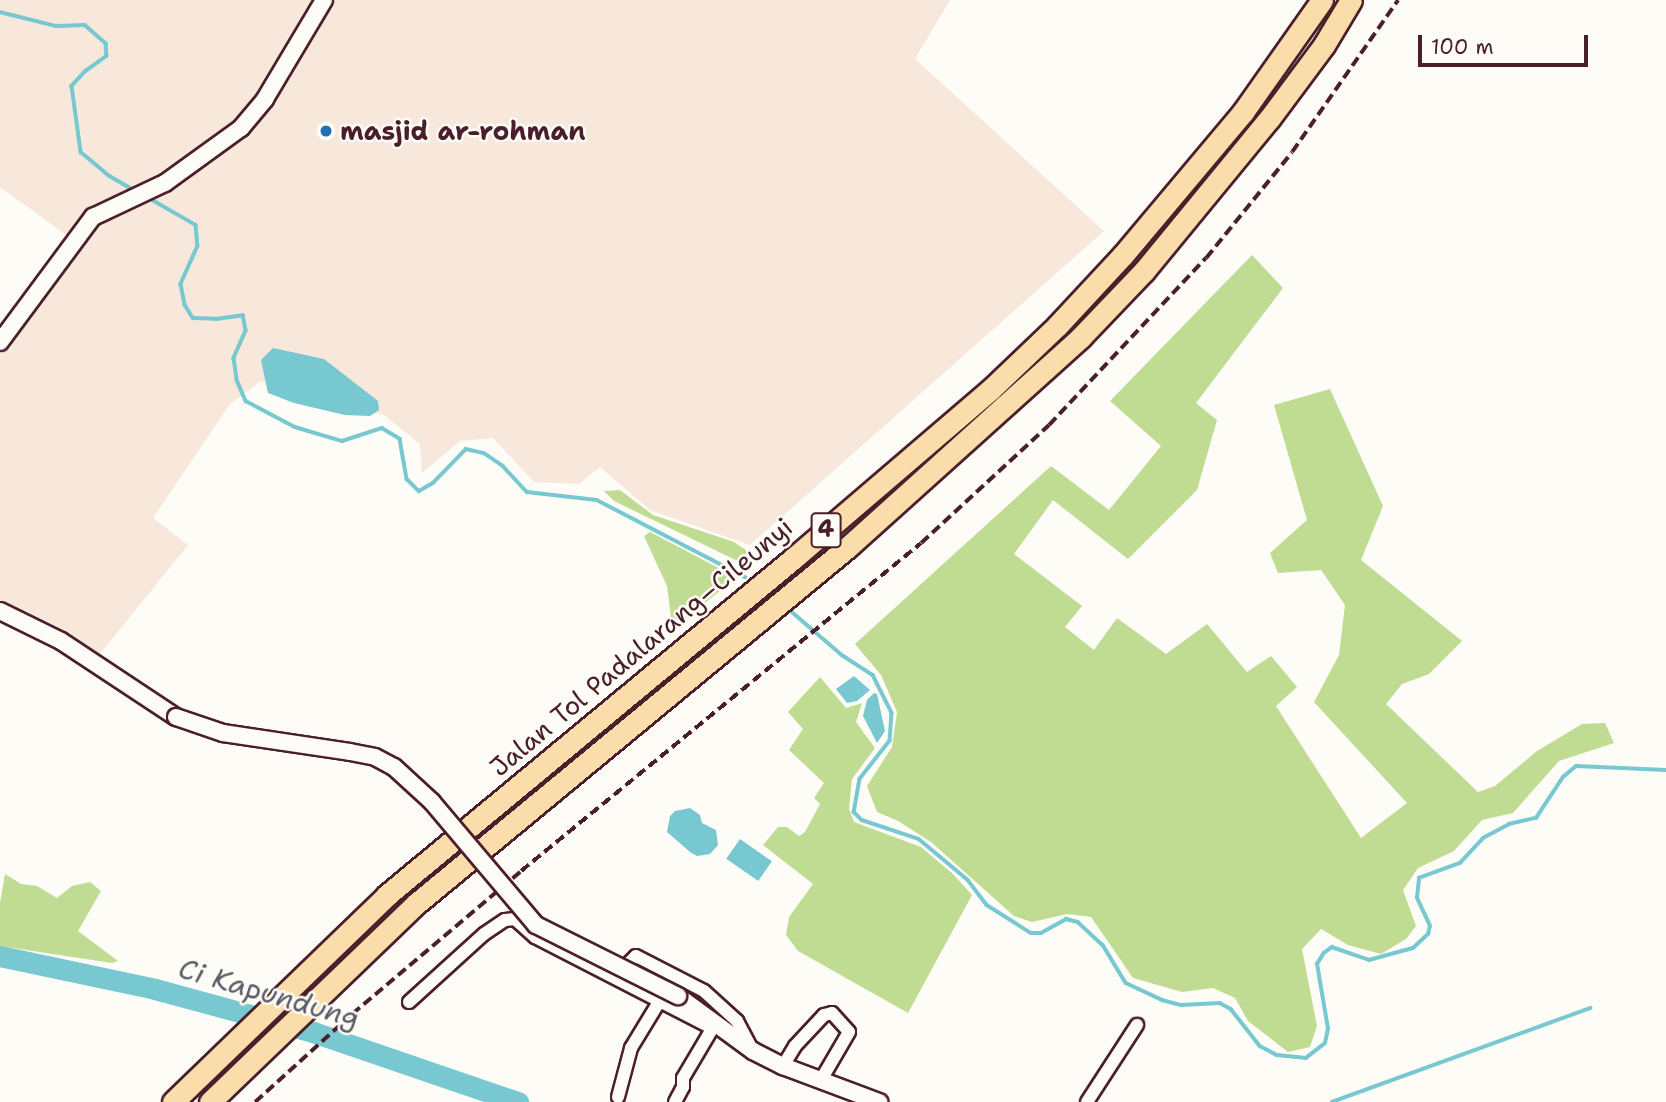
<!DOCTYPE html>
<meta charset="utf-8">
<style>
body{margin:0}
#map{position:relative;width:1666px;height:1102px;overflow:hidden;background:#fdfcf7;font-family:"Shantell Sans",sans-serif}
div>[style]{position:absolute}
.built>*{inset:0;background:#f7e8db}
.green>*{inset:0;background:#c0dc93}
.water>*{inset:0;background:#77c8d0;transform-origin:0 0}
.stream>*{height:3.5px;margin:-1.75px;padding:0 1.75px;transform-origin:1.75px;border-radius:1.75px;background:#77c8d0}
.river>*{height:21px;margin:-10.5px;padding:0 10.5px;transform-origin:10.5px;border-radius:10.5px;background:#77c8d0}
.roads{filter:drop-shadow(2px 0 #4a1f2b) drop-shadow(-2px 0 #4a1f2b) drop-shadow(0 2px #4a1f2b) drop-shadow(0 -2px #4a1f2b)}
.street>*{height:12px;margin:-6px;padding:0 6px;transform-origin:6px;border-radius:6px;background:#fdfcf7}
.secondary>*{height:16px;margin:-8px;padding:0 8px;transform-origin:8px;border-radius:8px;background:#fdfcf7}
.highway>*{height:21px;margin:-10.5px;padding:0 10.5px;transform-origin:10.5px;border-radius:10.5px;background:#fbddab}
.rail>*{height:3.5px;margin-top:-1.75px;transform-origin:0;background:repeating-linear-gradient(90deg,#4a1f2b 0 10px,transparent 0 15px)}
.bridges{filter:drop-shadow(2px 0 #4a1f2b) drop-shadow(-2px 0 #4a1f2b) drop-shadow(0 2px #4a1f2b) drop-shadow(0 -2px #4a1f2b)}
.secondary-bridge>*{height:16px;margin:-8px;padding:0 8px;transform-origin:8px;border-radius:8px;background:#fdfcf7}
.dots>*{width:19px;height:19px;translate:-50% -50%;box-sizing:border-box;border:4px solid #fdfcf7;border-radius:50%}
span{translate:-50% -50%;white-space:nowrap;text-align:center;line-height:1.15;-webkit-text-stroke:5px #fdfcf7;paint-order:stroke}
.shield-label span{padding:2px 5px;background:#fdfcf7;border:2px solid;border-radius:5px;-webkit-text-stroke-width:0}
.shield-label{font-size:24px;color:#4a1f2b;font-weight:700}
.poi-label{font-size:26px;color:#4a1f2b;font-weight:700}
.left{translate:0 -50%;text-align:left}
.street-label{font-size:26px;color:#4a1f2b}
.water-label{font-size:28px;color:#5a5a65;font-style:italic}
.scale{position:absolute;left:1418px;top:35px;width:170px;height:32px;box-sizing:border-box;border:4px solid #4a1f2b;border-top:0;padding-left:9px;font-size:21px;line-height:24px;white-space:nowrap;color:#4a1f2b;-webkit-text-stroke:5px #fdfcf7;paint-order:stroke}
</style>
<div id="map">
<div class="built">
<i style="clip-path:polygon(0 0,950px 0,915px 59px,1104px 231px,750px 545px,650px 510px,600px 467px,579px 484px,534px 482px,493px 438px,460px 441px,422px 473px,420px 444px,384px 415px,322px 406px,261px 381px,230px 404px,153px 518px,188px 545px,95px 660px,0 601px,0 332px,69px 237px,0 187px)"></i>
</div>
<div class="green">
<i style="clip-path:polygon(1252px 255px,1283px 288px,1196px 403px,1217px 420px,1197px 490px,1128px 559px,1053px 500px,1014px 554px,1082px 606px,1065px 627px,1094px 650px,1117px 618px,1166px 654px,1207px 624px,1247px 672px,1271px 656px,1297px 687px,1276px 706px,1361px 838px,1407px 803px,1314px 702px,1339px 655px,1345px 605px,1321px 570px,1278px 573px,1270px 553px,1307px 520px,1274px 405px,1330px 389px,1383px 506px,1361px 560px,1462px 641px,1429px 674px,1402px 684px,1386px 704px,1478px 792px,1495px 786px,1537px 751px,1582px 724px,1605px 723px,1614px 743px,1559px 761px,1513px 813px,1482px 820px,1454px 851px,1418px 868px,1403px 890px,1416px 926px,1406px 939px,1381px 954px,1348px 945px,1321px 929px,1302px 949px,1317px 1026px,1310px 1047px,1288px 1052px,1248px 1021px,1235px 998px,1213px 988px,1182px 992px,1133px 978px,1091px 917px,1067px 914px,1032px 922px,1014px 916px,931px 842px,898px 821px,877px 812px,867px 786px,892px 747px,897px 712px,881px 675px,855px 644px,1051px 466px,1109px 510px,1161px 446px,1110px 401px)"></i>
<i style="clip-path:polygon(620px 490px,653px 515px,734px 542px,746px 550px,752px 568px,614px 501px,604px 491px)"></i>
<i style="clip-path:polygon(650px 532px,732px 575px,732px 581px,679px 624px,672px 625px,667px 586px,644px 536px)"></i>
<i style="clip-path:polygon(820px 677px,846px 708px,862px 703px,856px 722px,875px 748px,852px 779px,849px 809px,854px 822px,921px 847px,953px 874px,972px 895px,908px 1013px,798px 951px,786px 935px,789px 917px,813px 884px,763px 845px,778px 827px,787px 827px,799px 836px,805px 832px,820px 804px,814px 798px,824px 783px,789px 750px,803px 729px,788px 712px)"></i>
<i style="clip-path:polygon(5px 874px,21px 884px,37px 886px,57px 898px,72px 886px,90px 882px,101px 891px,78px 931px,118px 961px,112px 963px,0 946px,0 903px)"></i>
</div>
<div class="water">
<i style="clip-path:polygon(273px 348px,324px 359px,378px 401px,379px 410px,370px 416px,345px 415px,294px 403px,268px 393px,261px 360px)"></i>
<i style="clip-path:polygon(854px 676px,870px 690px,857px 701px,847px 703px,836px 689px)"></i>
<i style="clip-path:polygon(874px 693px,877px 694px,885px 731px,877px 743px,863px 716px,867px 700px)"></i>
<i style="clip-path:polygon(690px 808px,700px 815px,702px 823px,716px 830px,718px 845px,710px 854px,697px 856px,690px 852px,667px 832px,670px 816px,675px 811px)"></i>
<i style="left:740px;top:839px;width:39px;height:24px;rotate:35deg"></i>
</div>
<div class="stream">
<i style="left:0;top:12px;width:58px;rotate:14deg"></i>
<i style="left:56px;top:26px;width:29px;rotate:-2deg"></i>
<i style="left:85px;top:25px;width:28px;rotate:41deg"></i>
<i style="left:106px;top:43px;width:13px;rotate:86deg"></i>
<i style="left:107px;top:56px;width:26px;rotate:144deg"></i>
<i style="left:86px;top:71px;width:21px;rotate:133deg"></i>
<i style="left:72px;top:86px;width:67px;rotate:82.2deg"></i>
<i style="left:81px;top:152px;width:35px;rotate:40deg"></i>
<i style="left:108px;top:175px;width:32px;rotate:30deg"></i>
<i style="left:149px;top:198px;width:54px;rotate:29.9deg"></i>
<i style="left:196px;top:225px;width:21px;rotate:85deg"></i>
<i style="left:198px;top:246px;width:42px;rotate:114.1deg"></i>
<i style="left:181px;top:284px;width:21px;rotate:79deg"></i>
<i style="left:185px;top:305px;width:15px;rotate:58deg"></i>
<i style="left:193px;top:318px;width:23px;rotate:2deg"></i>
<i style="left:216px;top:319px;width:27px;rotate:-8deg"></i>
<i style="left:243px;top:315px;width:16px;rotate:79deg"></i>
<i style="left:246px;top:331px;width:30px;rotate:114deg"></i>
<i style="left:234px;top:358px;width:22px;rotate:82deg"></i>
<i style="left:237px;top:380px;width:23px;rotate:67deg"></i>
<i style="left:246px;top:401px;width:55px;rotate:28deg"></i>
<i style="left:295px;top:427px;width:49px;rotate:16.6deg"></i>
<i style="left:342px;top:441px;width:42px;rotate:-18deg"></i>
<i style="left:382px;top:428px;width:21px;rotate:31deg"></i>
<i style="left:400px;top:439px;width:41px;rotate:80.1deg"></i>
<i style="left:407px;top:479px;width:17px;rotate:45deg"></i>
<i style="left:419px;top:491px;width:16px;rotate:-30deg"></i>
<i style="left:433px;top:483px;width:47px;rotate:-45.9deg"></i>
<i style="left:466px;top:449px;width:18px;rotate:13deg"></i>
<i style="left:484px;top:453px;width:22px;rotate:34deg"></i>
<i style="left:502px;top:465px;width:37px;rotate:47deg"></i>
<i style="left:527px;top:492px;width:70px;rotate:6.5deg"></i>
<i style="left:597px;top:500px;width:167px;rotate:27.5deg"></i>
<i style="left:791px;top:611px;width:67px;rotate:40.8deg"></i>
<i style="left:842px;top:655px;width:37px;rotate:33deg"></i>
<i style="left:873px;top:675px;width:42px;rotate:63.4deg"></i>
<i style="left:892px;top:713px;width:28px;rotate:94deg"></i>
<i style="left:890px;top:741px;width:48px;rotate:128.3deg"></i>
<i style="left:860px;top:779px;width:34px;rotate:100deg"></i>
<i style="left:854px;top:812px;width:11px;rotate:45deg"></i>
<i style="left:862px;top:820px;width:60px;rotate:18.4deg"></i>
<i style="left:919px;top:839px;width:64px;rotate:39.9deg"></i>
<i style="left:968px;top:880px;width:31px;rotate:53deg"></i>
<i style="left:987px;top:905px;width:52px;rotate:32.5deg"></i>
<i style="left:1031px;top:933px;width:10px"></i>
<i style="left:1041px;top:933px;width:29px;rotate:-29deg"></i>
<i style="left:1066px;top:919px;width:12px;rotate:14deg"></i>
<i style="left:1078px;top:922px;width:34px;rotate:43deg"></i>
<i style="left:1103px;top:945px;width:44px;rotate:58.8deg"></i>
<i style="left:1126px;top:983px;width:40px;rotate:25deg"></i>
<i style="left:1162px;top:1000px;width:20px;rotate:15deg"></i>
<i style="left:1181px;top:1005px;width:39px;rotate:-3deg"></i>
<i style="left:1220px;top:1003px;width:13px;rotate:29deg"></i>
<i style="left:1231px;top:1009px;width:47px;rotate:51.9deg"></i>
<i style="left:1260px;top:1046px;width:19px;rotate:28deg"></i>
<i style="left:1277px;top:1055px;width:29px;rotate:6deg"></i>
<i style="left:1306px;top:1058px;width:24px;rotate:-38deg"></i>
<i style="left:1325px;top:1043px;width:14px;rotate:-78deg"></i>
<i style="left:1328px;top:1029px;width:66px;rotate:-99.6deg"></i>
<i style="left:1317px;top:964px;width:13px;rotate:-58deg"></i>
<i style="left:1324px;top:953px;width:10px;rotate:-37deg"></i>
<i style="left:1332px;top:947px;width:39px;rotate:19deg"></i>
<i style="left:1369px;top:960px;width:46px;rotate:-15.3deg"></i>
<i style="left:1413px;top:948px;width:21px;rotate:-43deg"></i>
<i style="left:1428px;top:934px;width:8px;rotate:-76deg"></i>
<i style="left:1430px;top:926px;width:31px;rotate:-115deg"></i>
<i style="left:1417px;top:898px;width:20px;rotate:-84deg"></i>
<i style="left:1419px;top:878px;width:44px;rotate:-20.1deg"></i>
<i style="left:1460px;top:863px;width:34px;rotate:-47deg"></i>
<i style="left:1483px;top:838px;width:30px;rotate:-28deg"></i>
<i style="left:1509px;top:824px;width:28px;rotate:-13deg"></i>
<i style="left:1536px;top:818px;width:49px;rotate:-56.6deg"></i>
<i style="left:1563px;top:777px;width:17px;rotate:-40deg"></i>
<i style="left:1576px;top:766px;width:90px;rotate:2.5deg"></i>
<i style="left:1332px;top:1102px;width:275px;rotate:-20deg"></i>
</div>
<div class="river">
<i style="left:0;top:956px;width:158px;rotate:12deg"></i>
<i style="left:155px;top:989px;width:164px;rotate:15.2deg"></i>
<i style="left:313px;top:1032px;width:217px;rotate:18.9deg"></i>
</div>
<div class="roads">
<div class="street">
<i style="left:618px;top:974px;width:25px;rotate:-45deg"></i>
<i style="left:636px;top:956px;width:76px;rotate:27.2deg"></i>
<i style="left:704px;top:991px;width:45px;rotate:42.3deg"></i>
<i style="left:737px;top:1021px;width:30px;rotate:62deg"></i>
<i style="left:409px;top:1002px;width:101px;rotate:-42.2deg"></i>
<i style="left:484px;top:934px;width:25px;rotate:-34deg"></i>
<i style="left:505px;top:920px;width:10px;rotate:-6deg"></i>
<i style="left:515px;top:919px;width:27px;rotate:42deg"></i>
<i style="left:535px;top:937px;width:195px;rotate:27.2deg"></i>
<i style="left:783px;top:1066px;width:23px;rotate:-59deg"></i>
<i style="left:795px;top:1046px;width:42px;rotate:-46.9deg"></i>
<i style="left:824px;top:1015px;width:8px;rotate:-14deg"></i>
<i style="left:832px;top:1013px;width:25px;rotate:48deg"></i>
<i style="left:849px;top:1032px;width:56px;rotate:120.3deg"></i>
<i style="left:618px;top:1097px;width:51px;rotate:-75.1deg"></i>
<i style="left:631px;top:1048px;width:54px;rotate:-58.7deg"></i>
<i style="left:675px;top:1102px;width:17px;rotate:-62deg"></i>
<i style="left:683px;top:1087px;width:9px;rotate:-90deg"></i>
<i style="left:683px;top:1078px;width:57px;rotate:-59.4deg"></i>
<i style="left:1087px;top:1102px;width:92px;rotate:-57deg"></i>
</div>
<div class="secondary">
<i style="left:0;top:342px;width:156px;rotate:-53.4deg"></i>
<i style="left:93px;top:217px;width:80px;rotate:-25.3deg"></i>
<i style="left:165px;top:183px;width:94px;rotate:-35.9deg"></i>
<i style="left:241px;top:128px;width:38px;rotate:-50deg"></i>
<i style="left:265px;top:99px;width:115px;rotate:-59.2deg"></i>
<i style="left:0;top:611px;width:68px;rotate:26.2deg"></i>
<i style="left:61px;top:641px;width:138px;rotate:33.5deg"></i>
<i style="left:678px;top:996px;width:93px;rotate:36.3deg"></i>
<i style="left:753px;top:1051px;width:34px;rotate:27deg"></i>
<i style="left:783px;top:1066px;width:103px;rotate:20.6deg"></i>
</div>
<div class="highway">
<i style="left:173px;top:1102px;width:298px;rotate:-44deg"></i>
<i style="left:387px;top:895px;width:530px;rotate:-39.64deg"></i>
<i style="left:795px;top:557px;width:257px;rotate:-40.6deg"></i>
<i style="left:990px;top:390px;width:93px;rotate:-43.7deg"></i>
<i style="left:1057px;top:326px;width:97px;rotate:-47.1deg"></i>
<i style="left:1123px;top:255px;width:187px;rotate:-50deg"></i>
<i style="left:1243px;top:112px;width:137px;rotate:-54.8deg"></i>
<i style="left:210px;top:1102px;width:287px;rotate:-43.9deg"></i>
<i style="left:417px;top:903px;width:560px;rotate:-39.57deg"></i>
<i style="left:849px;top:546px;width:312px;rotate:-42deg"></i>
<i style="left:1081px;top:337px;width:91px;rotate:-46.3deg"></i>
<i style="left:1144px;top:271px;width:197px;rotate:-50.6deg"></i>
<i style="left:1269px;top:119px;width:92px;rotate:-53.4deg"></i>
<i style="left:1324px;top:45px;width:52px;rotate:-59deg"></i>
</div>
</div>
<div class="rail">
<i style="left:255px;top:1102px;width:131px;rotate:-42.2deg"></i>
<i style="left:352px;top:1014px;width:221px;rotate:-40.2deg"></i>
<i style="left:521px;top:871px;width:517px;rotate:-39.35deg"></i>
<i style="left:921px;top:543px;width:174px;rotate:-42.7deg"></i>
<i style="left:1049px;top:425px;width:229px;rotate:-46.8deg"></i>
<i style="left:1206px;top:258px;width:136px;rotate:-50.9deg"></i>
<i style="left:1292px;top:152px;width:185px;rotate:-55.1deg"></i>
</div>
<div class="bridges">
<div class="secondary-bridge">
<i style="left:176px;top:717px;width:50px;rotate:18.8deg"></i>
<i style="left:223px;top:733px;width:128px;rotate:8.5deg"></i>
<i style="left:350px;top:752px;width:25px;rotate:11deg"></i>
<i style="left:375px;top:757px;width:21px;rotate:28deg"></i>
<i style="left:394px;top:767px;width:52px;rotate:42.6deg"></i>
<i style="left:432px;top:802px;width:161px;rotate:49.8deg"></i>
<i style="left:536px;top:925px;width:159px;rotate:26.6deg"></i>
</div>
</div>
<div class="dots">
<i style="left:326px;top:131px;background:#1f6fb2"></i>
</div>
<div class="shield-label">
<span style="left:826px;top:530px">4</span>
</div>
<div class="poi-label">
<span class="left" style="left:340px;top:131px">masjid ar-rohman</span>
</div>
<div class="street-label">
<span style="left:641px;top:647px;rotate:-40deg">Jalan Tol Padalarang–Cileunyi</span>
</div>
<div class="water-label">
<span style="left:269px;top:993px;rotate:16deg">Ci Kapundung</span>
</div>
<div class="scale">100 m</div>
</div>
